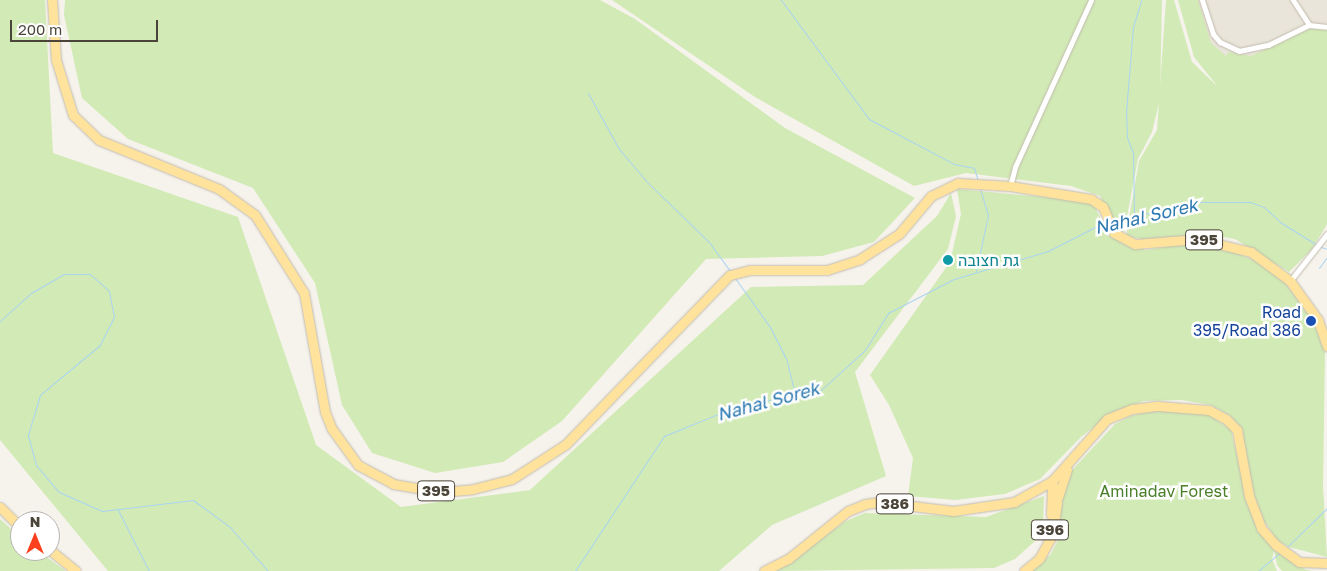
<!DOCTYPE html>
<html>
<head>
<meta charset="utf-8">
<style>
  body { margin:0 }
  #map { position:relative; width:1327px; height:571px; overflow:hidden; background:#f6f3ec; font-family:"Golos Text",Heebo,sans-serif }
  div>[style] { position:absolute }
  .residential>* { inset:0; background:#eae5da }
  .green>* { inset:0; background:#d2eab5 }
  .stream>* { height:1px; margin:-0.5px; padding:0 0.5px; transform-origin:0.5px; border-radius:0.5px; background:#a9d4f2 }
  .roads { filter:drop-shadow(0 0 1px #c2bbae) drop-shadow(0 0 1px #c2bbae) }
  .street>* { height:5px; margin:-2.5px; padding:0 2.5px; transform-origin:2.5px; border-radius:2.5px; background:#fff }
  .primary>* { height:9px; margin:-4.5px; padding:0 4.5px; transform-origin:4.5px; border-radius:4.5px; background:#ffe39c }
  .dots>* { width:14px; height:14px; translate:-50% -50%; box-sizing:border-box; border:2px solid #fff; border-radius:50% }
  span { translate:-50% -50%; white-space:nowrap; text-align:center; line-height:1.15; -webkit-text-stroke:5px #fff; paint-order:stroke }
  .shield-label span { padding:1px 4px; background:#fff; border:1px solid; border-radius:4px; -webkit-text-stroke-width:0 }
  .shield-label { font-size:15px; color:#4b4439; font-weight:700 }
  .culture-label { font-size:16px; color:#0d838f }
  .left { translate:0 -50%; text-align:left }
  .transit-label { font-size:16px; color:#164399 }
  .right { translate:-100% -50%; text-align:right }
  .park-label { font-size:16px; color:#4a7f2a }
  .water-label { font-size:18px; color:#2e7ab2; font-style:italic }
  .north { position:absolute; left:10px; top:511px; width:50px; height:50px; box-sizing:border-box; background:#fff; border:1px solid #b7b4b0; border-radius:50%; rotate:0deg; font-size:14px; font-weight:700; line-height:20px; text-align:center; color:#4b4439 }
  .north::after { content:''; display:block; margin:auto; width:18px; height:22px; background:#fc3f1d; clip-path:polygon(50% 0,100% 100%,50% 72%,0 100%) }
  .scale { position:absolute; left:10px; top:20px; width:148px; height:22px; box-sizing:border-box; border:2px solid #4b4439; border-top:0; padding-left:6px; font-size:15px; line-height:18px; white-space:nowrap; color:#4b4439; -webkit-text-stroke:4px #fff; paint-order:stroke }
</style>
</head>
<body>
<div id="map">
  <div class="residential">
    <i style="clip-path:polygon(1190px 0,1327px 0,1327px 36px,1263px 61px,1219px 55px,1195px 28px)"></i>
  </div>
  <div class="green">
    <i style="clip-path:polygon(0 0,45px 0,53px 153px,238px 217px,316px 445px,401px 507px,530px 490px,751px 287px,863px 285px,937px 216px,951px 193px,956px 216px,948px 249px,855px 372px,886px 476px,772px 525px,719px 571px,108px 571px,0 440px)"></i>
    <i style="clip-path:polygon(65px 0,600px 0,635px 19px,785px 128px,915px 198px,874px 242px,822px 256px,706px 259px,562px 421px,503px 462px,435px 473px,372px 453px,342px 405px,315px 283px,253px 188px,128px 139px,82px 98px,64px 15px)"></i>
    <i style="clip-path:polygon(612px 0,1162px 0,1160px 99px,1152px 132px,1138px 159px,1124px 232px,1114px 227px,1100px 196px,1071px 186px,966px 173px,914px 186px,755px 97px)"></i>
    <i style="clip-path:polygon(1166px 0,1174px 0,1192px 62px,1218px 87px,1194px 57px,1178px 0,1198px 0,1211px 43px,1226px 56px,1228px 52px,1251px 56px,1312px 27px,1327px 29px,1327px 224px,1312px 249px,1289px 272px,1235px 239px,1205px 234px,1146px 240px,1126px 236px,1139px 161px,1157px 130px)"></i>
    <i style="clip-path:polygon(957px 189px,1076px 200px,1094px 205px,1108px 233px,1124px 244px,1146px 250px,1195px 242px,1228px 250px,1259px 262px,1285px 283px,1313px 321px,1325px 352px,1323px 486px,1327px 557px,1289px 547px,1277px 540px,1262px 518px,1254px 495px,1241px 427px,1229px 415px,1211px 405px,1181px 400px,1144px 401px,1112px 413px,1081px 437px,1040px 479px,1005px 494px,955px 500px,908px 496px,913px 458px,889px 405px,870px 375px,950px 262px,961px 214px)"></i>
    <i style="clip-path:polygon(1159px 410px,1208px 414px,1231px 430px,1246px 496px,1275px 547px,1272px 559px,1277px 571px,1032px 571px,1051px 554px,1059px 538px,1062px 481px,1115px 424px,1130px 416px)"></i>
    <i style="clip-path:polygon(1044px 496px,1043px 528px,1034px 542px,1015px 559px,994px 568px,776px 571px,846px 521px,865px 513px,986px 517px)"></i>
    <i style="clip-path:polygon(0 519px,20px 537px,20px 551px,38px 551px,66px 571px,0 571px)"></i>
    <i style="clip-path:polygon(1274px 550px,1306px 570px,1314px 571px,1282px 571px,1277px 565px)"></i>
  </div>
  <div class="stream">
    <i style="left:781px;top:0;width:148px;rotate:53.5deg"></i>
    <i style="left:869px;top:119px;width:96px;rotate:27.9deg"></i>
    <i style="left:954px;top:164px;width:20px;rotate:11deg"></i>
    <i style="left:974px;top:168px;width:14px;rotate:73deg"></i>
    <i style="left:588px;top:93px;width:64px;rotate:61deg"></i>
    <i style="left:619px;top:149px;width:43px;rotate:49.7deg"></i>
    <i style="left:647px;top:182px;width:86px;rotate:44.1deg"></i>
    <i style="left:709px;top:242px;width:36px;rotate:54deg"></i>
    <i style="left:1134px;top:214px;width:61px;rotate:-90.9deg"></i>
    <i style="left:1133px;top:153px;width:17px;rotate:-111deg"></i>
    <i style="left:1127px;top:137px;width:25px;rotate:-92deg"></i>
    <i style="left:1126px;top:112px;width:85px;rotate:-85.3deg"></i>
    <i style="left:1133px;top:27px;width:28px;rotate:-73deg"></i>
    <i style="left:1112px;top:221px;width:89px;rotate:-12.3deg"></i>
    <i style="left:1199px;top:202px;width:51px"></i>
    <i style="left:1250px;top:202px;width:15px;rotate:20deg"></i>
    <i style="left:1264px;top:207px;width:22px;rotate:43deg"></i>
    <i style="left:1280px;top:222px;width:44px;rotate:31.9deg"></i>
    <i style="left:1321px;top:247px;width:6px;rotate:18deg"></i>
    <i style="left:1319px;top:268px;width:14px;rotate:-54deg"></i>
    <i style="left:976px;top:271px;width:57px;rotate:-77.9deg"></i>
    <i style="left:988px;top:215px;width:28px;rotate:-107deg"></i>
    <i style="left:735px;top:278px;width:60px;rotate:54.5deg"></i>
    <i style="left:770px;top:327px;width:35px;rotate:63deg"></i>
    <i style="left:786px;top:358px;width:38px;rotate:76deg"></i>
    <i style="left:0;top:321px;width:42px;rotate:-42.1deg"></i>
    <i style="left:31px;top:293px;width:38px;rotate:-30deg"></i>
    <i style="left:64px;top:274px;width:26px"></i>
    <i style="left:90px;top:274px;width:25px;rotate:42deg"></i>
    <i style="left:109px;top:291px;width:26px;rotate:79deg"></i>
    <i style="left:114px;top:317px;width:31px;rotate:117deg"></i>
    <i style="left:100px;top:345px;width:78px;rotate:140.2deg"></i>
    <i style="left:40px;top:395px;width:42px;rotate:106.7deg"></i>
    <i style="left:28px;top:435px;width:31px;rotate:75deg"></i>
    <i style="left:36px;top:465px;width:35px;rotate:50deg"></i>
    <i style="left:59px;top:492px;width:47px;rotate:23.8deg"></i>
    <i style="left:102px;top:511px;width:92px;rotate:-6.9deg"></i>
    <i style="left:193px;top:500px;width:46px;rotate:36.1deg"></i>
    <i style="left:230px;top:527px;width:58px;rotate:49.2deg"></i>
    <i style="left:118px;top:510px;width:68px;rotate:63.1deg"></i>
    <i style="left:1286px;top:548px;width:57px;rotate:-44.3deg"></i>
    <i style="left:575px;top:571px;width:162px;rotate:-56.6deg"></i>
    <i style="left:664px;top:436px;width:80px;rotate:-22.1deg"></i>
    <i style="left:738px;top:406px;width:85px;rotate:-10.9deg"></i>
    <i style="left:821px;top:390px;width:59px;rotate:-42.3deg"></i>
    <i style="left:865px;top:350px;width:44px;rotate:-58.1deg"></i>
    <i style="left:888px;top:313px;width:74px;rotate:-27.3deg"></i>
    <i style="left:954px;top:279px;width:98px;rotate:-16.6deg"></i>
    <i style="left:1048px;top:251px;width:64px;rotate:-27deg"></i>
    <i style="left:1258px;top:571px;width:30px;rotate:-40deg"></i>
  </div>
  <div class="roads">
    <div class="street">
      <i style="left:1202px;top:0;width:36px;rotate:72deg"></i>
      <i style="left:1213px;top:34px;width:11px;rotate:49deg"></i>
      <i style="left:1220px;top:42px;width:21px;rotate:25deg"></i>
      <i style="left:1239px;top:51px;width:30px;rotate:-12deg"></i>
      <i style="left:1268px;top:45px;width:46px;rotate:-26deg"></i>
      <i style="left:1309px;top:25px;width:18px;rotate:6deg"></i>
      <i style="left:1293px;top:0;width:30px;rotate:57deg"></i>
      <i style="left:1010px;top:186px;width:20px;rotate:-75deg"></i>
      <i style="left:1015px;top:167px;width:183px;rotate:-65.5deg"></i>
      <i style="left:1290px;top:281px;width:60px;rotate:-51.8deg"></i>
    </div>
    <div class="primary">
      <i style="left:52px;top:0;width:60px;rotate:86.2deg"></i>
      <i style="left:56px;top:60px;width:58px;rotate:72.8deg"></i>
      <i style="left:73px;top:115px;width:36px;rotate:44deg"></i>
      <i style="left:99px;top:140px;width:130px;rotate:22.2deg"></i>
      <i style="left:219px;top:189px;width:44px;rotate:35.8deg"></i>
      <i style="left:255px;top:215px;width:92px;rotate:57.9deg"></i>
      <i style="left:304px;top:293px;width:121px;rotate:80deg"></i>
      <i style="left:325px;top:412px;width:18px;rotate:68deg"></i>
      <i style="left:332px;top:429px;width:44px;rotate:54.2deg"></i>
      <i style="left:358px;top:465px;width:40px;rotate:28deg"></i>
      <i style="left:393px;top:484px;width:49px;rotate:9.5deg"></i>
      <i style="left:441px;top:492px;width:32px;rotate:-5deg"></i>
      <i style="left:473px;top:489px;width:40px;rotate:-14.4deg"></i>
      <i style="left:512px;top:479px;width:64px;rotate:-32.9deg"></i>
      <i style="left:566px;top:444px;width:235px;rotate:-45.9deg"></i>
      <i style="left:730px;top:275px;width:21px;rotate:-14deg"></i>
      <i style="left:750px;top:270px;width:77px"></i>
      <i style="left:827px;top:270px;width:35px;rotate:-18deg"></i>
      <i style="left:860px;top:259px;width:46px;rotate:-32.7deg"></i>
      <i style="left:899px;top:234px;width:50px;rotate:-49.9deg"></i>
      <i style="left:931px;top:196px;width:30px;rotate:-26deg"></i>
      <i style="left:958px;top:183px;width:52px;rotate:3.3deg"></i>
      <i style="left:1010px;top:186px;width:82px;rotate:9.1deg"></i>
      <i style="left:1091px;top:199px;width:14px;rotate:34deg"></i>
      <i style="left:1103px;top:207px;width:28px;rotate:67deg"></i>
      <i style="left:1114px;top:233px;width:24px;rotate:28deg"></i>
      <i style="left:1135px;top:244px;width:63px;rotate:-4.5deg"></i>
      <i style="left:1198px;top:239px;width:55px;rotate:13.8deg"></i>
      <i style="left:1251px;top:252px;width:49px;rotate:36.6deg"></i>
      <i style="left:1290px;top:281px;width:48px;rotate:54.3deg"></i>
      <i style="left:1318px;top:320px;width:28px;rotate:71deg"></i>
      <i style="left:1058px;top:497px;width:29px;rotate:-72deg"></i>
      <i style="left:0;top:507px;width:28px;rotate:45deg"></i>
      <i style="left:1051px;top:515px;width:32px;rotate:-88deg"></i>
      <i style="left:50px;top:550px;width:33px;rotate:39deg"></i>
      <i style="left:764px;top:571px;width:27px;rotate:-27deg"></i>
      <i style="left:788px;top:559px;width:77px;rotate:-38.7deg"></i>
      <i style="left:848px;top:511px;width:18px;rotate:-22deg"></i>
      <i style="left:865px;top:504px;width:14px;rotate:-8deg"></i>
      <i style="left:879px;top:502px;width:75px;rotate:6.9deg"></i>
      <i style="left:953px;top:511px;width:62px;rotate:-8.4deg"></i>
      <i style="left:1014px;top:502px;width:43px;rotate:-28.9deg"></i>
      <i style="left:1052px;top:481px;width:83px;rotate:-48.4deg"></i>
      <i style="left:1107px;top:419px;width:27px;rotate:-22deg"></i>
      <i style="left:1132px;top:409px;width:26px;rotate:-7deg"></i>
      <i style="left:1158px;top:406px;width:51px;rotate:4.5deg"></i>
      <i style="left:1209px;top:410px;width:19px;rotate:28deg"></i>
      <i style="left:1226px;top:419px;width:16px;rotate:45deg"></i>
      <i style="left:1237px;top:430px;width:67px;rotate:79.7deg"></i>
      <i style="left:1249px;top:496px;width:34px;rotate:69deg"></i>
      <i style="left:1261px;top:528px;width:23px;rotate:49deg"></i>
      <i style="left:1276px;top:545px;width:29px;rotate:36deg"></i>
      <i style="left:1299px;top:562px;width:28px;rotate:2deg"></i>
      <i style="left:1024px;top:571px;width:19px;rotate:-39deg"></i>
      <i style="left:1039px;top:559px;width:29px;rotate:-61deg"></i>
      <i style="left:1053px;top:534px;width:31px;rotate:-83deg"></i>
      <i style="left:1057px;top:503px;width:23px;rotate:-103deg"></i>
    </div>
  </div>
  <div class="dots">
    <i style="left:948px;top:260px;background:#0f9aa8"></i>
    <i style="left:1311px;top:321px;background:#1a4fb4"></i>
  </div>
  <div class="shield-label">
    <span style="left:1204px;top:240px">395</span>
    <span style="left:436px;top:491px">395</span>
    <span style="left:895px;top:504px">386</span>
    <span style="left:1050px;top:530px">396</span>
  </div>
  <div class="culture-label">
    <span class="left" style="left:958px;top:260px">גת חצובה</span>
  </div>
  <div class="transit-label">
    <span class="right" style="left:1301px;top:321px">Road<br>395/Road 386</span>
  </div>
  <div class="park-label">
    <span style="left:1164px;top:491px">Aminadav Forest</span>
  </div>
  <div class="water-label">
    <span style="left:1146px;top:216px;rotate:-13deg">Nahal Sorek</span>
    <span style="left:768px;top:401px;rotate:-15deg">Nahal Sorek</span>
  </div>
  <div class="north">N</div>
  <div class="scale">200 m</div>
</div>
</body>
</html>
